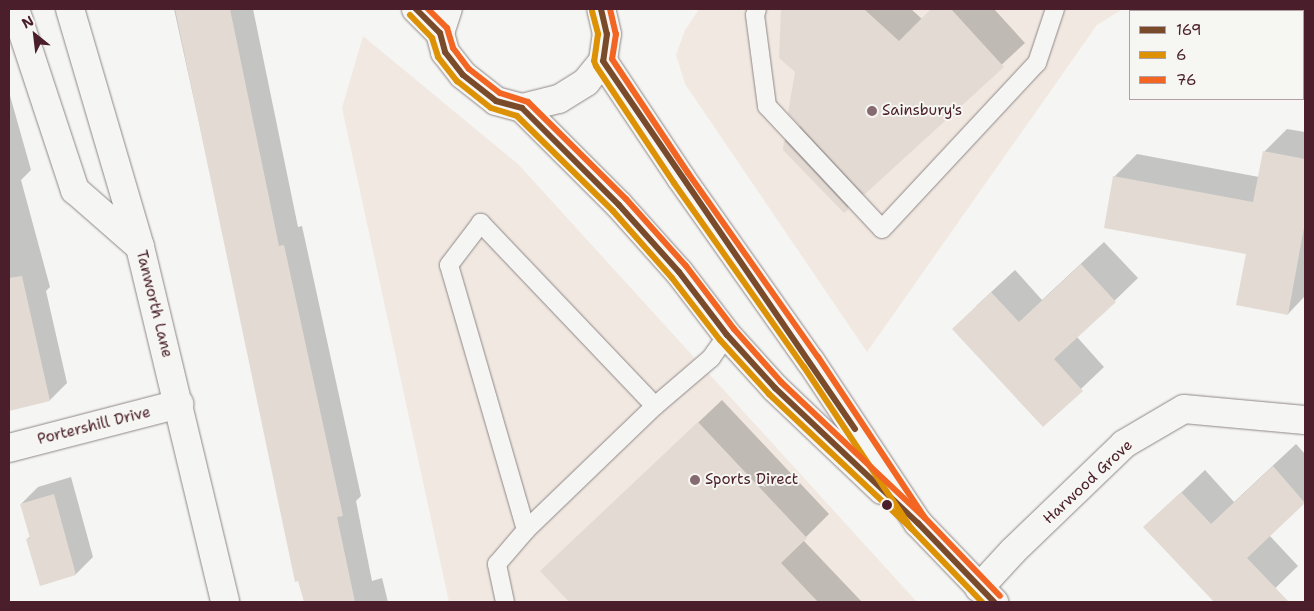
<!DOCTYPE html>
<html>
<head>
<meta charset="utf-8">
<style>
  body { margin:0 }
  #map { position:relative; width:1314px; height:611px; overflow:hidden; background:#f5f5f3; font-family:"Shantell Sans",sans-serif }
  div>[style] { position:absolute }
  .built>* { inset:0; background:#f1e9e1 }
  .shadow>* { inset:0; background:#0003 }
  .building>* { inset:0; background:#e3dbd3 }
  .roads { filter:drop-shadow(0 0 1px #8f8788) drop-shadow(0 0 1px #8f8788) }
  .lane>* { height:18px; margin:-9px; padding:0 9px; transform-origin:9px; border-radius:9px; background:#f5f5f3 }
  .street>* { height:28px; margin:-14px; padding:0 14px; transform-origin:14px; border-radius:14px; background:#f5f5f3 }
  .secondary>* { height:28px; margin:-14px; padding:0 14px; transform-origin:14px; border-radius:14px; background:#f5f5f3 }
  .highway>* { height:28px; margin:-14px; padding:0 14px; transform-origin:14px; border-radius:14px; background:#f5f5f3 }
  .bus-1>* { height:6px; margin:-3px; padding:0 3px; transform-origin:3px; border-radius:3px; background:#7a4b2a }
  .bus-2>* { height:6px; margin:-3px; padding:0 3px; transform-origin:3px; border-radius:3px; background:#dd9206 }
  .bus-3>* { height:6px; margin:-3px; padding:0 3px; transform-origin:3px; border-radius:3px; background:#f26522 }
  .dots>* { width:14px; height:14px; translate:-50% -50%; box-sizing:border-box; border:2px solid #f6f6f2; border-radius:50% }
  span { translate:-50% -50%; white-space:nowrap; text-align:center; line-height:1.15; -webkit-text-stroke:4px #f6f6f2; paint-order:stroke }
  .poi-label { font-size:15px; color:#4a1f2b }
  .left { translate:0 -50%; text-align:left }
  .street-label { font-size:15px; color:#4a1f2b }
  .frame { position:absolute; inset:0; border:10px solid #4a1f2b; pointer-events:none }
  .legend { position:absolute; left:1129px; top:10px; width:175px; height:90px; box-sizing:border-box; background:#f6f6f2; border:1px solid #b1a0a2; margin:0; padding:6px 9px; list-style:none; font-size:15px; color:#4a1f2b }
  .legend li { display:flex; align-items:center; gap:10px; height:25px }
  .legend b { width:25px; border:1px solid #b1a0a2 }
  .north { position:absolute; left:10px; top:10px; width:50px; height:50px; -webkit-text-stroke:4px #f6f6f2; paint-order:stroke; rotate:331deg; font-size:14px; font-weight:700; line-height:20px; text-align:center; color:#4a1f2b }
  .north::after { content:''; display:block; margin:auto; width:18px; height:22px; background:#4a1f2b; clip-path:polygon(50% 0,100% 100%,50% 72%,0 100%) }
</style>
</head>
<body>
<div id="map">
  <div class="built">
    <i style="clip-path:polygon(699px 9px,1123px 9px,1097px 25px,867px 352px,685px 84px,676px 55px,685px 30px)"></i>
    <i style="clip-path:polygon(363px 36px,518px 164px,917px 602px,449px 602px,342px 108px)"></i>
  </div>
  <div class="shadow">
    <i style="clip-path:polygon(174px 9px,253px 9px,298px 227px,302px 226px,361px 496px,356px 501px,372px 581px,382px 578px,388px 602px,305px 602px)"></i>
    <i style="clip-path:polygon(785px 9px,911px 9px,922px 19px,933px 9px,994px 9px,1025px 43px,844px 211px,784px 149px,785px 140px,801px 125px,796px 71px,782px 12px)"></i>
    <i style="clip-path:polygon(9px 92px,31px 170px,21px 180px,50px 287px,46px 291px,67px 383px,50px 400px,9px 410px)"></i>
    <i style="clip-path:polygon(1287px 129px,1305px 132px,1305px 296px,1288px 314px,1247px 253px,1114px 177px,1137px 154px,1259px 177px,1264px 152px)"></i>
    <i style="clip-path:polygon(1104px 242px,1138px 278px,1077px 337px,1104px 367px,1043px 425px,976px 306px,1015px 270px,1042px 300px)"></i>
    <i style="clip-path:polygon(722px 400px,829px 514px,803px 540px,862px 602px,571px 602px,541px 571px)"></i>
    <i style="clip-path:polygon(1296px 444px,1305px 454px,1305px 501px,1269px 535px,1298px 566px,1261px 602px,1216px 602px,1145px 527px,1205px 470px,1234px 502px)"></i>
    <i style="clip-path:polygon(71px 477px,93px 557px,76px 574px,41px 584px,27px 539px,31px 536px,21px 504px,38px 487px)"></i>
  </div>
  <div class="building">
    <i style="clip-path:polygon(175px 9px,230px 9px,279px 246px,284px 245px,343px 516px,337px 517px,355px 602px,304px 602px,298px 581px,295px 582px)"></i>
    <i style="clip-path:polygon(781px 9px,864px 9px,899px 41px,931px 9px,951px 9px,1004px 67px,864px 195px,788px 113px,795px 72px,779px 58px)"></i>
    <i style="clip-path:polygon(784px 140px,849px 209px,844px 213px,783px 150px)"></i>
    <i style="clip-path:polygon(1263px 151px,1305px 159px,1305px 222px,1288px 315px,1236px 305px,1246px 254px,1104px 228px,1113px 176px,1253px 202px)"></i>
    <i style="clip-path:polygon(1081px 264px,1116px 302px,1054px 359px,1083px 391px,1043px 427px,952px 329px,991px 292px,1019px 322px)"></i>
    <i style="clip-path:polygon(22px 276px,50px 401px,9px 411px,9px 278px)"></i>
    <i style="clip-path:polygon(698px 422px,807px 538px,781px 563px,818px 602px,569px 602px,540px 571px)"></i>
    <i style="clip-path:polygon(1273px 466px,1305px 503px,1247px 558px,1289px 602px,1214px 602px,1143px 527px,1181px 492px,1211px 524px)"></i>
    <i style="clip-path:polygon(54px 494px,76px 575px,40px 586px,26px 539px,30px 538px,20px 504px)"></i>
  </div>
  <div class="roads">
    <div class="lane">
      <i style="left:757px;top:9px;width:6px;rotate:108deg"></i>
      <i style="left:755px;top:15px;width:92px;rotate:82.5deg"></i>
      <i style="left:767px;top:106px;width:168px;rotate:46.9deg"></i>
      <i style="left:882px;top:229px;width:227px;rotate:-47deg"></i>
      <i style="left:1037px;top:63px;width:57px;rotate:-71.6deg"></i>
      <i style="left:1303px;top:76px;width:2px"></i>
      <i style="left:655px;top:406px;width:253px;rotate:-133.6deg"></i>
      <i style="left:481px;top:223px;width:53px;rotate:127.3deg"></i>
      <i style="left:449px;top:265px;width:276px;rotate:73.8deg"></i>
      <i style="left:526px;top:530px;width:179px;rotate:-43.9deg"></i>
      <i style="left:655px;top:406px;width:74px;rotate:-40.6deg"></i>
      <i style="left:711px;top:358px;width:28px;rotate:-55deg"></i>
      <i style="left:505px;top:602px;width:39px;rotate:-102deg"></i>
      <i style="left:497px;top:564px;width:45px;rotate:-49.5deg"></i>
    </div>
    <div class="street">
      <i style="left:15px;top:9px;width:191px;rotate:71.7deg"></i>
      <i style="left:75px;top:190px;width:86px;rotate:41.2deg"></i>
      <i style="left:9px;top:448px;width:176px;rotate:-14.5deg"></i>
      <i style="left:979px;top:588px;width:50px;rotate:-47.4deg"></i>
      <i style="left:1013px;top:551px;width:154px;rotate:-43.9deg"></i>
      <i style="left:1124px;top:444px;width:69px;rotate:-30.3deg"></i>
      <i style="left:1184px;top:409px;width:121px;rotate:5.2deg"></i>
    </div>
    <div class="secondary">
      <i style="left:70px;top:9px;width:248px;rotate:73.6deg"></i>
      <i style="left:140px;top:247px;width:365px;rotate:76.5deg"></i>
    </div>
    <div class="highway">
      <i style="left:416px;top:9px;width:34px;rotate:45deg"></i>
      <i style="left:440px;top:33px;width:20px;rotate:75deg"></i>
      <i style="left:445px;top:52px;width:29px;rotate:52deg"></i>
      <i style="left:463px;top:75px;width:42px;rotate:38.2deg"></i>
      <i style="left:496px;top:101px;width:27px;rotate:15deg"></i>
      <i style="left:522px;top:108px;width:38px;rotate:-14deg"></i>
      <i style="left:559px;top:99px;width:32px;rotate:-32deg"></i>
      <i style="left:586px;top:82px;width:27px;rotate:-51deg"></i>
      <i style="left:603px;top:61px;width:27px;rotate:-82deg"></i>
      <i style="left:607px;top:34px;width:26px;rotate:-103deg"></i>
      <i style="left:440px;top:33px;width:25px;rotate:-72deg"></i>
      <i style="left:603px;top:61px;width:141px;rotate:56.3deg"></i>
      <i style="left:681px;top:178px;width:225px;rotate:54.8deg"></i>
      <i style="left:811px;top:362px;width:193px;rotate:56.4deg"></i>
      <i style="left:918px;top:523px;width:110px;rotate:46.1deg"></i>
      <i style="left:522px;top:108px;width:137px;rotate:45deg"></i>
      <i style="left:619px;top:205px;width:90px;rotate:48.2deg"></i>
      <i style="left:679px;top:272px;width:79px;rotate:52.7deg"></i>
      <i style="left:727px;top:335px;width:72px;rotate:47.8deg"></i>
      <i style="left:775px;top:388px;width:148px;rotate:43.6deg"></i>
    </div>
  </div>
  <div class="bus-1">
    <i style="left:416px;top:9px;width:34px;rotate:45deg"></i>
    <i style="left:440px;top:33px;width:20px;rotate:75deg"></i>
    <i style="left:445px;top:52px;width:29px;rotate:52deg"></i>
    <i style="left:463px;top:75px;width:42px;rotate:38.2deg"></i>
    <i style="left:496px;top:101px;width:27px;rotate:15deg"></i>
    <i style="left:522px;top:108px;width:137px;rotate:45deg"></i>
    <i style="left:619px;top:205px;width:90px;rotate:48.2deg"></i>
    <i style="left:679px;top:272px;width:79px;rotate:52.7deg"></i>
    <i style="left:727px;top:335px;width:72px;rotate:47.8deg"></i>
    <i style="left:775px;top:388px;width:197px;rotate:43.4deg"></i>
    <i style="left:918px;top:523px;width:110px;rotate:46.1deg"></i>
    <i style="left:601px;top:9px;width:26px;rotate:77deg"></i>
    <i style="left:607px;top:34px;width:27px;rotate:98deg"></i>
    <i style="left:603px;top:61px;width:446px;rotate:55.6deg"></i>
  </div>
  <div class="bus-2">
    <i style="left:592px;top:11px;width:24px;rotate:75deg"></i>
    <i style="left:598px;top:34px;width:27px;rotate:98deg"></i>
    <i style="left:594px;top:61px;width:5px;rotate:68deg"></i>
    <i style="left:596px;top:66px;width:141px;rotate:56.3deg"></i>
    <i style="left:674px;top:183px;width:225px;rotate:54.8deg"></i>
    <i style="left:804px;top:367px;width:193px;rotate:56.4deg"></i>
    <i style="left:911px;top:528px;width:103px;rotate:46.2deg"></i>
    <i style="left:410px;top:15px;width:32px;rotate:46deg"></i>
    <i style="left:432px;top:38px;width:20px;rotate:72deg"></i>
    <i style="left:438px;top:57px;width:31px;rotate:52deg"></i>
    <i style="left:457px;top:81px;width:43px;rotate:38.5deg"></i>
    <i style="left:491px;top:108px;width:27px;rotate:17deg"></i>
    <i style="left:517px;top:116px;width:135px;rotate:44.7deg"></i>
    <i style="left:613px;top:211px;width:89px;rotate:48.6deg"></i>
    <i style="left:672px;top:278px;width:78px;rotate:52.3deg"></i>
    <i style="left:720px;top:340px;width:73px;rotate:47.8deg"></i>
    <i style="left:769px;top:394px;width:197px;rotate:43.4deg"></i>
  </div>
  <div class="bus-3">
    <i style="left:428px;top:9px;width:27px;rotate:45deg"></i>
    <i style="left:447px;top:28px;width:21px;rotate:73deg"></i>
    <i style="left:453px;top:48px;width:26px;rotate:53deg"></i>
    <i style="left:469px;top:69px;width:39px;rotate:38deg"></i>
    <i style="left:500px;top:93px;width:29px;rotate:18deg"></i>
    <i style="left:528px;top:102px;width:138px;rotate:44.7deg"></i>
    <i style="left:626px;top:199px;width:90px;rotate:48.2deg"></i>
    <i style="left:686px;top:266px;width:79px;rotate:52.7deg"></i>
    <i style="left:734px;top:329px;width:71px;rotate:48.4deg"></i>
    <i style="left:781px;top:382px;width:197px;rotate:43.4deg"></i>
    <i style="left:610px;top:9px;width:26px;rotate:77deg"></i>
    <i style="left:616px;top:34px;width:25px;rotate:99deg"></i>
    <i style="left:612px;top:59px;width:137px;rotate:56.3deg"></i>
    <i style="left:688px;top:173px;width:225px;rotate:54.8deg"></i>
    <i style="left:818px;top:357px;width:193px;rotate:56.4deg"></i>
    <i style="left:925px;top:518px;width:108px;rotate:46.1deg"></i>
  </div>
  <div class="dots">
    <i style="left:872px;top:111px;background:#866a71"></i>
    <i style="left:695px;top:480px;background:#866a71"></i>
    <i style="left:887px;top:505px;background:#4a1f2b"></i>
  </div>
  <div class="poi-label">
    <span class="left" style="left:882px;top:111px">Sainsbury's</span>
    <span class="left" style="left:705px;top:480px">Sports Direct</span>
  </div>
  <div class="street-label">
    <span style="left:154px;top:304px;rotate:76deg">Tanworth Lane</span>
    <span style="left:94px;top:426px;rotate:-14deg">Portershill Drive</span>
    <span style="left:1088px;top:482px;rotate:-43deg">Harwood Grove</span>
  </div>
  <div class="frame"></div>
  <ul class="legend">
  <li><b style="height:6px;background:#7a4b2a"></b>169</li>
  <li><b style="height:6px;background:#dd9206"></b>6</li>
  <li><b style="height:6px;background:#f26522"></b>76</li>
  </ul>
  <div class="north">N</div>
</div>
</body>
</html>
